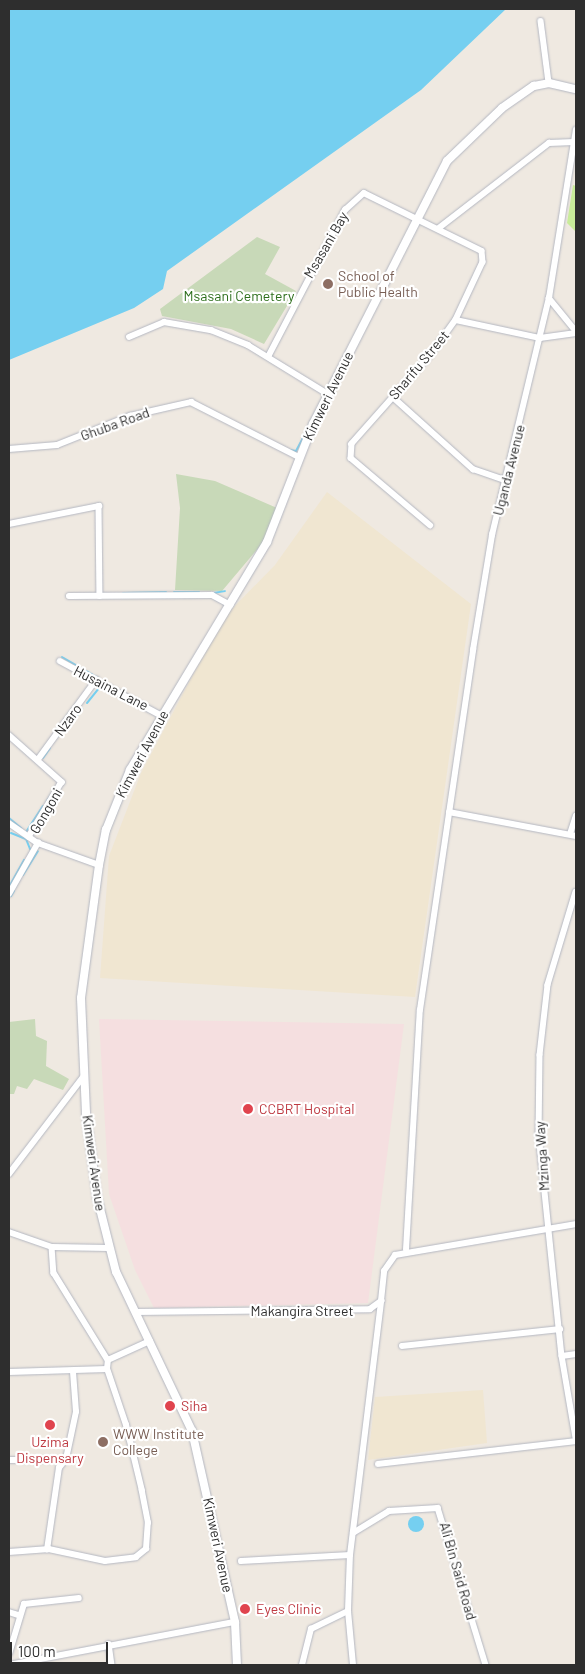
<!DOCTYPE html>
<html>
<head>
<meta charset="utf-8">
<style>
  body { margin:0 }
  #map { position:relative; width:585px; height:1674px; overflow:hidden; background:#efe9e1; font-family:Barlow,sans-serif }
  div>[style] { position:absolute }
  .education>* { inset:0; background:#f0e6d1 }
  .medical>* { inset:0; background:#f5dfe0 }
  .cemetery>* { inset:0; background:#c8d9b8 }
  .pitch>* { inset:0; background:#c9ec9a }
  .water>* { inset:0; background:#75cff0 }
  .round { border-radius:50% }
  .stream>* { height:2px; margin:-1px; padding:0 1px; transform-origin:1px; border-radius:1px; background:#75cff0 }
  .roads { filter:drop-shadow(0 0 1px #b4b7c1) drop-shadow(0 0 1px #b4b7c1) }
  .street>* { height:5.5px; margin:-2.75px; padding:0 2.75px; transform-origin:2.75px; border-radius:2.75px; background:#fff }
  .secondary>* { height:8px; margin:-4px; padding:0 4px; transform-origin:4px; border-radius:4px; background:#fff }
  .dots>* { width:14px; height:14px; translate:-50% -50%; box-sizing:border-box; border:2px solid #fff; border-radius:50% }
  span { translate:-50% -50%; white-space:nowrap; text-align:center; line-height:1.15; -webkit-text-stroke:4.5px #fff; paint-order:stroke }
  .street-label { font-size:14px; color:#2e2e2e }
  .education-label { font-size:14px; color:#785e54 }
  .left { translate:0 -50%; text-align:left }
  .park-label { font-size:14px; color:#2c6e1b }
  .health-label { font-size:14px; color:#be3a42 }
  .frame { position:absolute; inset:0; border:10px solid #2e2e2e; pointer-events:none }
  .scale { position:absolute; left:10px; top:1642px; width:98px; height:22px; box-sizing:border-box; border:2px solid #2e2e2e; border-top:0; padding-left:6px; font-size:15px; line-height:18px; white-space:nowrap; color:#2e2e2e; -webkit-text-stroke:4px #fff; paint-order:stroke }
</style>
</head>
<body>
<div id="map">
  <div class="education">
    <i style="clip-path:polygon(327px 492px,471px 604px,415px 997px,100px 978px,109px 856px,141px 773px,223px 618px,275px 565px)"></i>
    <i style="clip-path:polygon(483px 1390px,487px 1443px,368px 1460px,375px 1397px)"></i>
  </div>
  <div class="medical">
    <i style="clip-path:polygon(99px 1019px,404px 1024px,368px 1303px,154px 1308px,135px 1270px,109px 1194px)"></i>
  </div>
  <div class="cemetery">
    <i style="clip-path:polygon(257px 237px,280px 247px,265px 274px,296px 291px,264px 344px,231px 329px,162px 316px,160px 309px)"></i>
    <i style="clip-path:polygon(176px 474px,215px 481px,277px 508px,266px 539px,222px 591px,175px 590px,180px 508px)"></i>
    <i style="clip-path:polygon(35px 1019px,36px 1036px,47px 1041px,46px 1066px,69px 1079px,63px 1090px,34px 1079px,27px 1089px,17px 1086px,14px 1094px,9px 1094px,9px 1022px)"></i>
  </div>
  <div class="pitch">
    <i style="clip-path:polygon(573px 185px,576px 186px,576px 232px,567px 223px)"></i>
  </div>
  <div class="water">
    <i style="clip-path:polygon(9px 9px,506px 9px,421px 90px,167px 271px,163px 289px,134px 308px,9px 360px)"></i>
    <i class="round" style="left:408px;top:1516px;width:16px;height:16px"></i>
  </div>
  <div class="stream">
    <i style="left:290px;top:450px;width:6px;rotate:9deg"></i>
    <i style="left:296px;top:451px;width:17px;rotate:-62deg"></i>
    <i style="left:174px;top:592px;width:25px"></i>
    <i style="left:123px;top:593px;width:43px;rotate:-1.3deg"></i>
    <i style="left:213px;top:593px;width:12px;rotate:-9deg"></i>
    <i style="left:62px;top:657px;width:42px;rotate:30.3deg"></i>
    <i style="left:87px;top:703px;width:21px;rotate:-51deg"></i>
    <i style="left:74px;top:719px;width:13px;rotate:-51deg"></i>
    <i style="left:59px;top:736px;width:16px;rotate:-47deg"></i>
    <i style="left:43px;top:758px;width:12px;rotate:-55deg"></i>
    <i style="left:47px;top:801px;width:7px;rotate:-56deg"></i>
    <i style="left:9px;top:818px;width:16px;rotate:40deg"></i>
    <i style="left:26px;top:832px;width:31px;rotate:-57deg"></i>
    <i style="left:11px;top:833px;width:16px;rotate:22deg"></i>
    <i style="left:26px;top:839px;width:11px;rotate:68deg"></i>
    <i style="left:23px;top:875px;width:28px;rotate:-58deg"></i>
    <i style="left:9px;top:887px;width:31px;rotate:-61deg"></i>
    <i style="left:11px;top:896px;width:6px;rotate:-59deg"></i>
    <i style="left:9px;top:901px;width:1px;rotate:-90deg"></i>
  </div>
  <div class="roads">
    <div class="street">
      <i style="left:541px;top:21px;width:63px;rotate:82.6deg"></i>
      <i style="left:439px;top:228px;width:139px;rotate:-37.7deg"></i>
      <i style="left:549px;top:143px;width:25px;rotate:-2deg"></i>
      <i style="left:549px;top:298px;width:43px;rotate:50.7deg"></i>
      <i style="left:456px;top:320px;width:86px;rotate:12.1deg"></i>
      <i style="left:540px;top:338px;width:36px;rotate:-8deg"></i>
      <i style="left:129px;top:337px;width:38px;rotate:-23deg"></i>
      <i style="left:164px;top:322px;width:48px;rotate:9.7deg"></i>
      <i style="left:211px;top:330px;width:40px;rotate:22deg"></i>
      <i style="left:248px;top:345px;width:94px;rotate:31.5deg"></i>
      <i style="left:268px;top:357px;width:166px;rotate:-62.4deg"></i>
      <i style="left:345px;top:210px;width:25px;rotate:-42deg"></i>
      <i style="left:364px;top:193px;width:131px;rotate:26.2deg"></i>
      <i style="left:482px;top:251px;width:11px;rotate:85deg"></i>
      <i style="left:483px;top:262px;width:64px;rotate:115deg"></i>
      <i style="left:456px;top:320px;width:44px;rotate:125.8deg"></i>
      <i style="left:430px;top:356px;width:118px;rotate:131.6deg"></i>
      <i style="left:352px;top:444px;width:14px;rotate:94deg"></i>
      <i style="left:351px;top:458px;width:104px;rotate:40.3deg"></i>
      <i style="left:393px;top:397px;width:108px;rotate:42deg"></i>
      <i style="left:473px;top:469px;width:36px;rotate:19deg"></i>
      <i style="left:9px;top:449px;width:48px;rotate:-4.8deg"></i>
      <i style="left:57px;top:445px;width:79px;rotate:-21.7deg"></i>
      <i style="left:130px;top:416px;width:63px;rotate:-12.9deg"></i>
      <i style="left:191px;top:402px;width:121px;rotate:27deg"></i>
      <i style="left:9px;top:524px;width:92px;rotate:-11.3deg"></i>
      <i style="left:99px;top:506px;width:90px;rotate:89.4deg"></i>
      <i style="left:69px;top:596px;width:143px;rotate:-0.4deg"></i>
      <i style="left:212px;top:595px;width:21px;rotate:28deg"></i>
      <i style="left:60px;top:661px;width:116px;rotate:28.3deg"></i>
      <i style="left:9px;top:735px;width:71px;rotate:41.6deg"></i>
      <i style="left:62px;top:782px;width:64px;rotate:121deg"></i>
      <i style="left:39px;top:758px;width:97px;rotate:-53.8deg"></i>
      <i style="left:449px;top:812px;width:129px;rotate:10.7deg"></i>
      <i style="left:9px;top:823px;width:35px;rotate:35deg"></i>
      <i style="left:38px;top:843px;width:65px;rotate:19.8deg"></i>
      <i style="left:570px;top:834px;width:19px;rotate:-72deg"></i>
      <i style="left:576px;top:892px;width:97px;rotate:106.8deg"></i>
      <i style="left:548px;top:985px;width:70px;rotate:96.5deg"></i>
      <i style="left:540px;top:1055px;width:79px;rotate:90.7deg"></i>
      <i style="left:539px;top:1134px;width:223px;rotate:84.1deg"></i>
      <i style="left:562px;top:1356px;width:83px;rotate:80.3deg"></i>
      <i style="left:9px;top:894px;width:59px;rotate:-60.4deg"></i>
      <i style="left:9px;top:1174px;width:123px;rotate:-52.6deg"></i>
      <i style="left:9px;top:1232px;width:46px;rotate:19.2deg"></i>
      <i style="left:52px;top:1247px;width:56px;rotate:1deg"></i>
      <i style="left:52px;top:1247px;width:26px;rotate:86deg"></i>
      <i style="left:54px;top:1273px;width:102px;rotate:58.2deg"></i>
      <i style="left:406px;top:1250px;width:240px;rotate:-86.7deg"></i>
      <i style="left:420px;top:1010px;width:364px;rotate:-81.6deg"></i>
      <i style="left:473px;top:650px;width:117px;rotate:-80.6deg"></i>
      <i style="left:492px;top:535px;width:244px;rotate:-76.5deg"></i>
      <i style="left:549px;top:298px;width:170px;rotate:-80.9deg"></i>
      <i style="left:136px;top:1312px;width:234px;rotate:-0.7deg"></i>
      <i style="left:370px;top:1309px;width:14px;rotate:-36deg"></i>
      <i style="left:381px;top:1301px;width:30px;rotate:-84deg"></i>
      <i style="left:384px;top:1271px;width:19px;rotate:-55deg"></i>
      <i style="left:395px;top:1255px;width:184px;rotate:-9.7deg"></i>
      <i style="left:402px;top:1346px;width:159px;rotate:-6.1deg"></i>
      <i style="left:562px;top:1356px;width:14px;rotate:-8deg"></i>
      <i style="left:9px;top:1372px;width:98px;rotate:-1.8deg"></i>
      <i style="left:9px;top:1460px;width:52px"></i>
      <i style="left:378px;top:1464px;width:199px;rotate:-6.6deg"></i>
      <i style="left:353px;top:1533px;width:42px;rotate:-31.4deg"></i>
      <i style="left:389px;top:1511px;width:49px;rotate:-3.5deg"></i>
      <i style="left:438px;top:1508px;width:164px;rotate:73deg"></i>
      <i style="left:47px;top:1550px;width:83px;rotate:-81.7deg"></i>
      <i style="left:59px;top:1468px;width:11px;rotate:-52deg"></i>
      <i style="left:66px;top:1459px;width:48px;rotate:-78deg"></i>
      <i style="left:76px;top:1412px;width:40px;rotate:-94.3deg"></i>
      <i style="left:9px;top:1552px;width:40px;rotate:-4.3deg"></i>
      <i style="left:49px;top:1549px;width:57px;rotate:12.1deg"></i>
      <i style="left:105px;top:1561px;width:31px;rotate:-7deg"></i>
      <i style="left:136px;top:1557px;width:13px;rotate:-39deg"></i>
      <i style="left:146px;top:1549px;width:26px;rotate:-86deg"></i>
      <i style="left:148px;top:1523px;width:33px;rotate:-101deg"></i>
      <i style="left:142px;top:1491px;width:68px;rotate:-103.6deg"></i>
      <i style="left:126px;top:1425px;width:59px;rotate:-108.7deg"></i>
      <i style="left:107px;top:1369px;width:9px;rotate:-84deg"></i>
      <i style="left:108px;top:1360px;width:46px;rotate:-24.3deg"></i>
      <i style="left:241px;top:1561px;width:109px;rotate:-3.2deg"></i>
      <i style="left:9px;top:1612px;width:9px;rotate:18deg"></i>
      <i style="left:109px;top:1644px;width:21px;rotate:82deg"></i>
      <i style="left:9px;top:1654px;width:52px;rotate:-73.3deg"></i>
      <i style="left:24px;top:1604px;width:55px;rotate:-6.2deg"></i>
      <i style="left:9px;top:1665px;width:230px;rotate:-10.8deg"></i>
      <i style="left:302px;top:1665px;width:37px;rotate:-76deg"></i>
      <i style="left:311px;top:1629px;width:41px;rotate:-25.9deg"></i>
      <i style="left:353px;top:1665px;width:54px;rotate:-95.3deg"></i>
      <i style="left:348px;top:1611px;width:56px;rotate:-88deg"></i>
      <i style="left:350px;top:1555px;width:256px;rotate:-83deg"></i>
    </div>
    <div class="secondary">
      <i style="left:237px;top:1665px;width:43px;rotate:-92.7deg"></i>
      <i style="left:235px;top:1622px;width:196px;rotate:-102.7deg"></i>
      <i style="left:192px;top:1431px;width:176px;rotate:-115.5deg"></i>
      <i style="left:116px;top:1272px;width:77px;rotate:-104.2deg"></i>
      <i style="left:97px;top:1197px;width:85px;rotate:-97.5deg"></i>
      <i style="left:86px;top:1113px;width:115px;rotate:-92.5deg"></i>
      <i style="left:81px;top:998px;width:134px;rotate:-82.3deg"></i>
      <i style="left:99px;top:865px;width:36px;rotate:-79deg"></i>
      <i style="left:106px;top:830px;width:65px;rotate:-68.2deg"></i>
      <i style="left:130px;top:770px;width:266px;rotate:-59deg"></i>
      <i style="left:267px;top:542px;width:127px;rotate:-68.7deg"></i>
      <i style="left:313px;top:424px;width:295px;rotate:-63deg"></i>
      <i style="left:447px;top:161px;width:76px;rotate:-43.9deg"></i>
      <i style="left:502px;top:108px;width:39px;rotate:-35deg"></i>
      <i style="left:534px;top:86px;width:15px;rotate:-11deg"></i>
      <i style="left:549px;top:83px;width:28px;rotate:13deg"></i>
    </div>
  </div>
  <div class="dots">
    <i style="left:328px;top:284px;background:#8d6e63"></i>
    <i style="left:248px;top:1109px;background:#e0444e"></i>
    <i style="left:170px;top:1406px;background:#e0444e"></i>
    <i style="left:50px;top:1425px;background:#e0444e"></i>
    <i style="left:103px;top:1442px;background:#8d6e63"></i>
    <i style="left:245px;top:1609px;background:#e0444e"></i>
  </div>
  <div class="street-label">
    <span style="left:326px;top:245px;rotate:-60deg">Msasani Bay</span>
    <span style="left:419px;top:365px;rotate:-50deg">Sharifu Street</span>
    <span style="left:328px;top:396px;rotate:-64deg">Kimweri Avenue</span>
    <span style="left:115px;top:424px;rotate:-20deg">Ghuba Road</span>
    <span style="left:509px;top:470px;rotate:-76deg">Uganda Avenue</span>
    <span style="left:111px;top:688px;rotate:27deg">Husaina Lane</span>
    <span style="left:68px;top:720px;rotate:-54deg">Nzaro</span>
    <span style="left:142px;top:754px;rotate:-62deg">Kimweri Avenue</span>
    <span style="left:46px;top:811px;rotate:-60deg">Gongoni</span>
    <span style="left:542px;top:1156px;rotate:-94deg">Mzinga Way</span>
    <span style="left:94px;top:1163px;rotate:82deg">Kimweri Avenue</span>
    <span style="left:302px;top:1311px">Makangira Street</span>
    <span style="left:218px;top:1545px;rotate:78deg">Kimweri Avenue</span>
    <span style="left:458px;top:1571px;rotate:74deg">Ali Bin Said Road</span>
  </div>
  <div class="education-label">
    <span class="left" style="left:338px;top:284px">School of<br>Public Health</span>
    <span class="left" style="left:113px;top:1442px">WWW Institute<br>College</span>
  </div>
  <div class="park-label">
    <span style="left:239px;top:296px">Msasani Cemetery</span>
  </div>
  <div class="health-label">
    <span class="left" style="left:259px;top:1109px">CCBRT Hospital</span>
    <span class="left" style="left:181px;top:1406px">Siha</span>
    <span style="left:50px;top:1450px">Uzima<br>Dispensary</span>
    <span class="left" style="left:256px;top:1609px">Eyes Clinic</span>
  </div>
  <div class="frame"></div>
  <div class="scale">100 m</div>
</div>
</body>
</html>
